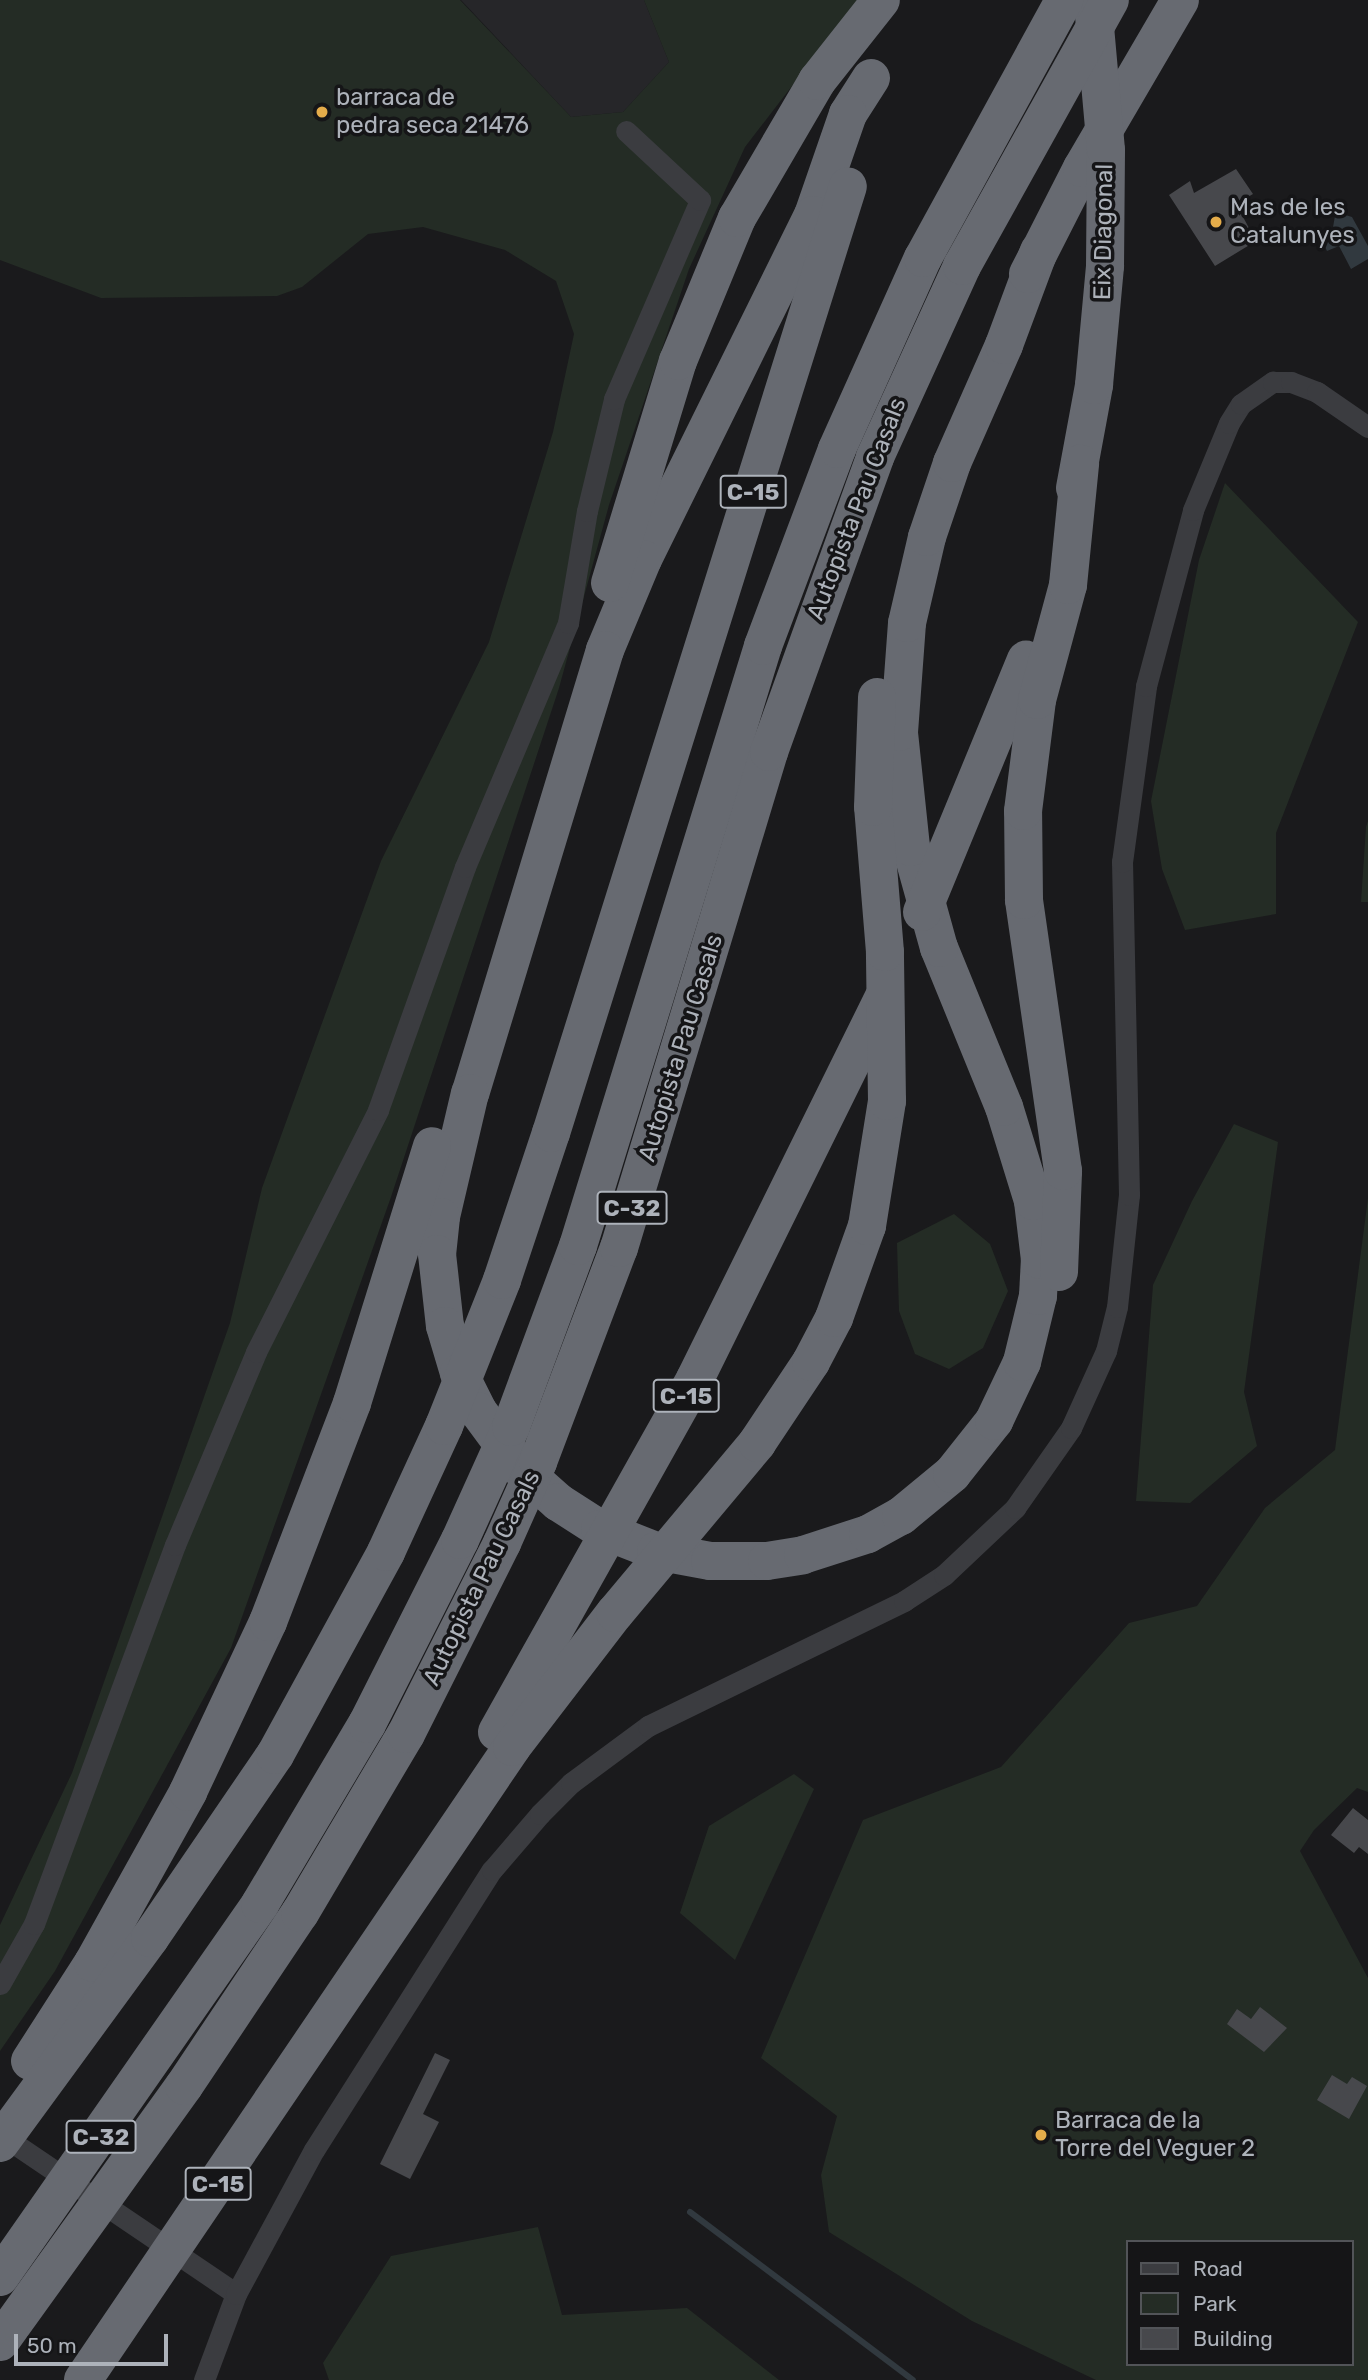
<!DOCTYPE html>
<html>
<head>
<meta charset="utf-8">
<style>
  body { margin:0 }
  #map { position:relative; width:1368px; height:2380px; overflow:hidden; background:#1a1a1c; font-family:Rubik,sans-serif }
  div>[style] { position:absolute }
  .built>* { inset:0; background:#262629 }
  .green>* { inset:0; background:#242c25 }
  .water>* { inset:0; background:#31393f }
  .stream>* { height:6px; margin:-3px; padding:0 3px; transform-origin:3px; border-radius:3px; background:#31393f }
  .building>* { inset:0; background:#47484c }
  .street>* { height:21px; margin:-10.5px; padding:0 10.5px; transform-origin:10.5px; border-radius:10.5px; background:#3b3c40 }
  .highway>* { height:38px; margin:-19px; padding:0 19px; transform-origin:19px; border-radius:19px; background:#676a71 }
  .dots>* { width:19px; height:19px; translate:-50% -50%; box-sizing:border-box; border:4px solid #151517; border-radius:50% }
  span { translate:-50% -50%; white-space:nowrap; text-align:center; line-height:1.15; -webkit-text-stroke:7px #151517; paint-order:stroke }
  .shield-label span { padding:2px 5px; background:#151517; border:2px solid; border-radius:5px; -webkit-text-stroke-width:0 }
  .shield-label { font-size:23px; color:#adb2ba; font-weight:700 }
  .poi-label { font-size:24px; color:#adb2ba }
  .left { translate:0 -50%; text-align:left }
  .street-label { font-size:24px; color:#adb2ba }
  .legend { position:absolute; left:1126px; top:2240px; width:228px; height:126px; box-sizing:border-box; background:#151517; border:2px solid #525458; margin:0; padding:9px 12px; list-style:none; font-size:21px; color:#adb2ba }
  .legend li { display:flex; align-items:center; gap:14px; height:35px }
  .legend b { width:35px; border:2px solid #525458 }
  .scale { position:absolute; left:14px; top:2334px; width:154px; height:32px; box-sizing:border-box; border:4px solid #adb2ba; border-top:0; padding-left:9px; font-size:21px; line-height:24px; white-space:nowrap; color:#adb2ba; -webkit-text-stroke:5px #151517; paint-order:stroke }
</style>
</head>
<body>
<div id="map">
  <div class="built">
    <i style="clip-path:polygon(461px 0,644px 0,669px 62px,623px 112px,571px 117px)"></i>
  </div>
  <div class="green">
    <i style="clip-path:polygon(0 0,460px 0,571px 117px,623px 112px,669px 62px,644px 0,858px 0,745px 147px,689px 269px,609px 505px,559px 688px,391px 1197px,231px 1648px,55px 1971px,0 2051px,0 1925px,72px 1773px,230px 1323px,262px 1188px,381px 861px,489px 642px,553px 432px,574px 334px,556px 281px,505px 250px,423px 227px,368px 234px,302px 287px,277px 296px,101px 298px,0 260px)"></i>
    <i style="clip-path:polygon(1225px 483px,1358px 622px,1276px 833px,1276px 914px,1185px 930px,1162px 869px,1151px 801px,1199px 560px)"></i>
    <i style="clip-path:polygon(1368px 821px,1368px 902px,1361px 902px,1366px 827px)"></i>
    <i style="clip-path:polygon(1234px 1124px,1278px 1142px,1244px 1392px,1257px 1446px,1190px 1503px,1136px 1501px,1153px 1285px,1192px 1201px)"></i>
    <i style="clip-path:polygon(evenodd,1368px 1198px,1368px 1792px,1357px 1788px,1314px 1830px,1300px 1851px,1368px 1978px,1368px 2380px,1096px 2380px,972px 2321px,829px 2232px,821px 2175px,837px 2116px,761px 2058px,863px 1820px,1001px 1767px,1129px 1623px,1197px 1606px,1265px 1508px,1335px 1450px,1368px 1198px,1128px 2242px,1352px 2242px,1352px 2364px,1128px 2364px,1128px 2242px)"></i>
    <i style="clip-path:polygon(954px 1214px,990px 1244px,1008px 1291px,983px 1348px,949px 1369px,915px 1354px,899px 1311px,897px 1243px)"></i>
    <i style="clip-path:polygon(794px 1774px,814px 1789px,735px 1960px,680px 1913px,709px 1826px)"></i>
    <i style="clip-path:polygon(538px 2227px,562px 2315px,687px 2308px,779px 2380px,329px 2380px,323px 2363px,391px 2256px)"></i>
  </div>
  <div class="water">
    <i style="clip-path:polygon(1342px 214px,1352px 217px,1368px 246px,1368px 259px,1351px 269px,1339px 246px,1327px 251px,1319px 235px,1333px 227px,1335px 216px)"></i>
  </div>
  <div class="stream">
    <i style="left:690px;top:2212px;width:279px;rotate:37deg"></i>
  </div>
  <div class="building">
    <i style="clip-path:polygon(1236px 169px,1253px 194px,1236px 204px,1256px 241px,1215px 266px,1169px 195px,1190px 181px,1194px 193px)"></i>
    <i style="clip-path:polygon(1353px 1808px,1368px 1820px,1368px 1854px,1359px 1847px,1354px 1853px,1331px 1835px)"></i>
    <i style="clip-path:polygon(1260px 2007px,1287px 2028px,1264px 2052px,1227px 2024px,1237px 2009px,1251px 2019px)"></i>
    <i style="clip-path:polygon(435px 2053px,450px 2060px,423px 2114px,439px 2122px,410px 2179px,380px 2164px)"></i>
    <i style="clip-path:polygon(1332px 2075px,1347px 2084px,1352px 2077px,1367px 2086px,1349px 2119px,1317px 2100px)"></i>
  </div>
  <div class="street">
    <i style="left:0;top:1984px;width:69px;rotate:-60.5deg"></i>
    <i style="left:34px;top:1924px;width:404px;rotate:-69.6deg"></i>
    <i style="left:175px;top:1545px;width:209px;rotate:-67.2deg"></i>
    <i style="left:256px;top:1352px;width:271px;rotate:-63.2deg"></i>
    <i style="left:378px;top:1110px;width:258px;rotate:-70.3deg"></i>
    <i style="left:465px;top:867px;width:265px;rotate:-67.1deg"></i>
    <i style="left:568px;top:623px;width:114px;rotate:-80.4deg"></i>
    <i style="left:587px;top:511px;width:115px;rotate:-76.4deg"></i>
    <i style="left:614px;top:399px;width:217px;rotate:-66.6deg"></i>
    <i style="left:700px;top:200px;width:101px;rotate:-137deg"></i>
    <i style="left:0;top:2134px;width:285px;rotate:34.1deg"></i>
    <i style="left:204px;top:2380px;width:92px;rotate:-69.6deg"></i>
    <i style="left:236px;top:2294px;width:164px;rotate:-61.6deg"></i>
    <i style="left:314px;top:2150px;width:332px;rotate:-57.6deg"></i>
    <i style="left:492px;top:1870px;width:74px;rotate:-49.4deg"></i>
    <i style="left:540px;top:1814px;width:44px;rotate:-45deg"></i>
    <i style="left:571px;top:1783px;width:96px;rotate:-36.5deg"></i>
    <i style="left:648px;top:1726px;width:285px;rotate:-26deg"></i>
    <i style="left:904px;top:1601px;width:48px;rotate:-33deg"></i>
    <i style="left:944px;top:1575px;width:98px;rotate:-43.3deg"></i>
    <i style="left:1015px;top:1508px;width:98px;rotate:-55deg"></i>
    <i style="left:1071px;top:1428px;width:85px;rotate:-65.6deg"></i>
    <i style="left:1106px;top:1351px;width:45px;rotate:-76deg"></i>
    <i style="left:1117px;top:1307px;width:113px;rotate:-83.9deg"></i>
    <i style="left:1129px;top:1195px;width:333px;rotate:-91.2deg"></i>
    <i style="left:1122px;top:862px;width:178px;rotate:-82.2deg"></i>
    <i style="left:1146px;top:686px;width:182px;rotate:-75deg"></i>
    <i style="left:1193px;top:510px;width:94px;rotate:-67.5deg"></i>
    <i style="left:1229px;top:423px;width:22px;rotate:-58deg"></i>
    <i style="left:1241px;top:404px;width:39px;rotate:-35deg"></i>
    <i style="left:1273px;top:382px;width:18px"></i>
    <i style="left:1291px;top:382px;width:28px;rotate:21deg"></i>
    <i style="left:1317px;top:392px;width:62px;rotate:34.5deg"></i>
  </div>
  <div class="highway">
    <i style="left:871px;top:78px;width:43px;rotate:122.6deg"></i>
    <i style="left:848px;top:114px;width:107px;rotate:109.1deg"></i>
    <i style="left:813px;top:215px;width:384px;rotate:116.3deg"></i>
    <i style="left:643px;top:559px;width:99px;rotate:112.7deg"></i>
    <i style="left:605px;top:650px;width:463px;rotate:106.9deg"></i>
    <i style="left:470px;top:1093px;width:127px;rotate:103.2deg"></i>
    <i style="left:441px;top:1217px;width:37px;rotate:96deg"></i>
    <i style="left:437px;top:1254px;width:72px;rotate:83.7deg"></i>
    <i style="left:445px;top:1326px;width:49px;rotate:73.4deg"></i>
    <i style="left:459px;top:1373px;width:42px;rotate:63.4deg"></i>
    <i style="left:478px;top:1411px;width:72px;rotate:53.4deg"></i>
    <i style="left:521px;top:1469px;width:50px;rotate:41.7deg"></i>
    <i style="left:558px;top:1502px;width:50px;rotate:32.7deg"></i>
    <i style="left:600px;top:1529px;width:60px;rotate:21.4deg"></i>
    <i style="left:656px;top:1551px;width:55px;rotate:10.5deg"></i>
    <i style="left:710px;top:1561px;width:57px"></i>
    <i style="left:767px;top:1561px;width:36px;rotate:-9deg"></i>
    <i style="left:803px;top:1555px;width:68px;rotate:-17.9deg"></i>
    <i style="left:868px;top:1534px;width:38px;rotate:-29deg"></i>
    <i style="left:901px;top:1516px;width:66px;rotate:-39.5deg"></i>
    <i style="left:952px;top:1474px;width:68px;rotate:-51.6deg"></i>
    <i style="left:994px;top:1421px;width:65px;rotate:-64.6deg"></i>
    <i style="left:1022px;top:1362px;width:68px;rotate:-76.4deg"></i>
    <i style="left:1038px;top:1296px;width:36px;rotate:-87deg"></i>
    <i style="left:1040px;top:1260px;width:59px;rotate:-96.8deg"></i>
    <i style="left:1033px;top:1201px;width:98px;rotate:-107.1deg"></i>
    <i style="left:1004px;top:1107px;width:172px;rotate:-112.2deg"></i>
    <i style="left:939px;top:948px;width:105px;rotate:-105.5deg"></i>
    <i style="left:911px;top:847px;width:116px;rotate:-96deg"></i>
    <i style="left:899px;top:732px;width:109px;rotate:-85.8deg"></i>
    <i style="left:907px;top:623px;width:88px;rotate:-76.9deg"></i>
    <i style="left:927px;top:537px;width:78px;rotate:-71.3deg"></i>
    <i style="left:952px;top:463px;width:129px;rotate:-66.2deg"></i>
    <i style="left:1004px;top:345px;width:100px;rotate:-69.6deg"></i>
    <i style="left:1028px;top:274px;width:119px;rotate:-63deg"></i>
    <i style="left:1082px;top:168px;width:194px;rotate:-59.7deg"></i>
    <i style="left:1075px;top:488px;width:105px;rotate:-79.5deg"></i>
    <i style="left:1094px;top:385px;width:120px;rotate:-84.7deg"></i>
    <i style="left:1105px;top:266px;width:116px;rotate:-89.5deg"></i>
    <i style="left:1106px;top:150px;width:136px;rotate:-95.1deg"></i>
    <i style="left:610px;top:583px;width:232px;rotate:-73deg"></i>
    <i style="left:678px;top:361px;width:155px;rotate:-67.6deg"></i>
    <i style="left:737px;top:218px;width:159px;rotate:-59.7deg"></i>
    <i style="left:817px;top:81px;width:103px;rotate:-51.7deg"></i>
    <i style="left:922px;top:912px;width:273px;rotate:-67.6deg"></i>
    <i style="left:1059px;top:1272px;width:101px;rotate:-87.7deg"></i>
    <i style="left:1063px;top:1171px;width:274px;rotate:-98.2deg"></i>
    <i style="left:1024px;top:900px;width:89px;rotate:-90.6deg"></i>
    <i style="left:1023px;top:811px;width:112px;rotate:-82.8deg"></i>
    <i style="left:1037px;top:700px;width:119px;rotate:-74.9deg"></i>
    <i style="left:1068px;top:585px;width:122px;rotate:-84.3deg"></i>
    <i style="left:497px;top:1732px;width:405px;rotate:-60.7deg"></i>
    <i style="left:695px;top:1379px;width:425px;rotate:-63.7deg"></i>
    <i style="left:30px;top:2061px;width:117px;rotate:-57.3deg"></i>
    <i style="left:93px;top:1963px;width:196px;rotate:-60.9deg"></i>
    <i style="left:188px;top:1792px;width:188px;rotate:-64.8deg"></i>
    <i style="left:268px;top:1622px;width:235px;rotate:-69deg"></i>
    <i style="left:352px;top:1403px;width:269px;rotate:-72.7deg"></i>
    <i style="left:0;top:2143px;width:254px;rotate:-53.8deg"></i>
    <i style="left:150px;top:1938px;width:222px;rotate:-55.7deg"></i>
    <i style="left:275px;top:1755px;width:231px;rotate:-61.3deg"></i>
    <i style="left:386px;top:1552px;width:139px;rotate:-65.3deg"></i>
    <i style="left:444px;top:1426px;width:157px;rotate:-68.3deg"></i>
    <i style="left:502px;top:1280px;width:155px;rotate:-71.6deg"></i>
    <i style="left:551px;top:1133px;width:992px;rotate:-72.59deg"></i>
    <i style="left:0;top:2277px;width:455px;rotate:-55.1deg"></i>
    <i style="left:260px;top:1904px;width:209px;rotate:-59.3deg"></i>
    <i style="left:367px;top:1724px;width:206px;rotate:-63.2deg"></i>
    <i style="left:460px;top:1540px;width:124px;rotate:-65.7deg"></i>
    <i style="left:511px;top:1427px;width:193px;rotate:-69.7deg"></i>
    <i style="left:578px;top:1246px;width:628px;rotate:-72.86deg"></i>
    <i style="left:763px;top:646px;width:210px;rotate:-69.4deg"></i>
    <i style="left:837px;top:449px;width:209px;rotate:-65.8deg"></i>
    <i style="left:923px;top:258px;width:294px;rotate:-61.3deg"></i>
    <i style="left:0;top:2342px;width:315px;rotate:-54.3deg"></i>
    <i style="left:184px;top:2086px;width:208px;rotate:-56.2deg"></i>
    <i style="left:300px;top:1913px;width:208px;rotate:-59.4deg"></i>
    <i style="left:406px;top:1734px;width:214px;rotate:-63.3deg"></i>
    <i style="left:502px;top:1543px;width:89px;rotate:-66deg"></i>
    <i style="left:538px;top:1462px;width:229px;rotate:-69.3deg"></i>
    <i style="left:619px;top:1248px;width:518px;rotate:-73.17deg"></i>
    <i style="left:769px;top:752px;width:313px;rotate:-70.2deg"></i>
    <i style="left:875px;top:457px;width:210px;rotate:-65.5deg"></i>
    <i style="left:962px;top:266px;width:304px;rotate:-60.9deg"></i>
    <i style="left:83px;top:2380px;width:765px;rotate:-55.87deg"></i>
    <i style="left:512px;top:1747px;width:169px;rotate:-52.5deg"></i>
    <i style="left:615px;top:1613px;width:222px;rotate:-50.1deg"></i>
    <i style="left:757px;top:1443px;width:97px;rotate:-56.3deg"></i>
    <i style="left:811px;top:1362px;width:50px;rotate:-62.4deg"></i>
    <i style="left:834px;top:1318px;width:98px;rotate:-70.3deg"></i>
    <i style="left:867px;top:1226px;width:127px;rotate:-80.9deg"></i>
    <i style="left:887px;top:1101px;width:149px;rotate:-90.8deg"></i>
    <i style="left:885px;top:952px;width:145px;rotate:-94.7deg"></i>
    <i style="left:873px;top:807px;width:110px;rotate:-87.9deg"></i>
  </div>
  <div class="dots">
    <i style="left:322px;top:112px;background:#e4ac4a"></i>
    <i style="left:1216px;top:222px;background:#e4ac4a"></i>
    <i style="left:1041px;top:2135px;background:#e4ac4a"></i>
  </div>
  <div class="shield-label">
    <span style="left:753px;top:492px">C-15</span>
    <span style="left:632px;top:1208px">C-32</span>
    <span style="left:686px;top:1396px">C-15</span>
    <span style="left:101px;top:2137px">C-32</span>
    <span style="left:218px;top:2184px">C-15</span>
  </div>
  <div class="poi-label">
    <span class="left" style="left:336px;top:112px">barraca de<br>pedra seca 21476</span>
    <span class="left" style="left:1230px;top:222px">Mas de les<br>Catalunyes</span>
    <span class="left" style="left:1055px;top:2135px">Barraca de la<br>Torre del Veguer 2</span>
  </div>
  <div class="street-label">
    <span style="left:1104px;top:232px;rotate:-89deg">Eix Diagonal</span>
    <span style="left:857px;top:509px;rotate:-69deg">Autopista Pau Casals</span>
    <span style="left:681px;top:1048px;rotate:-73deg">Autopista Pau Casals</span>
    <span style="left:482px;top:1578px;rotate:-64deg">Autopista Pau Casals</span>
  </div>
  <ul class="legend">
  <li><b style="height:9px;background:#3b3c40"></b>Road</li>
  <li><b style="height:19px;background:#242c25"></b>Park</li>
  <li><b style="height:19px;background:#47484c"></b>Building</li>
  </ul>
  <div class="scale">50 m</div>
</div>
</body>
</html>
